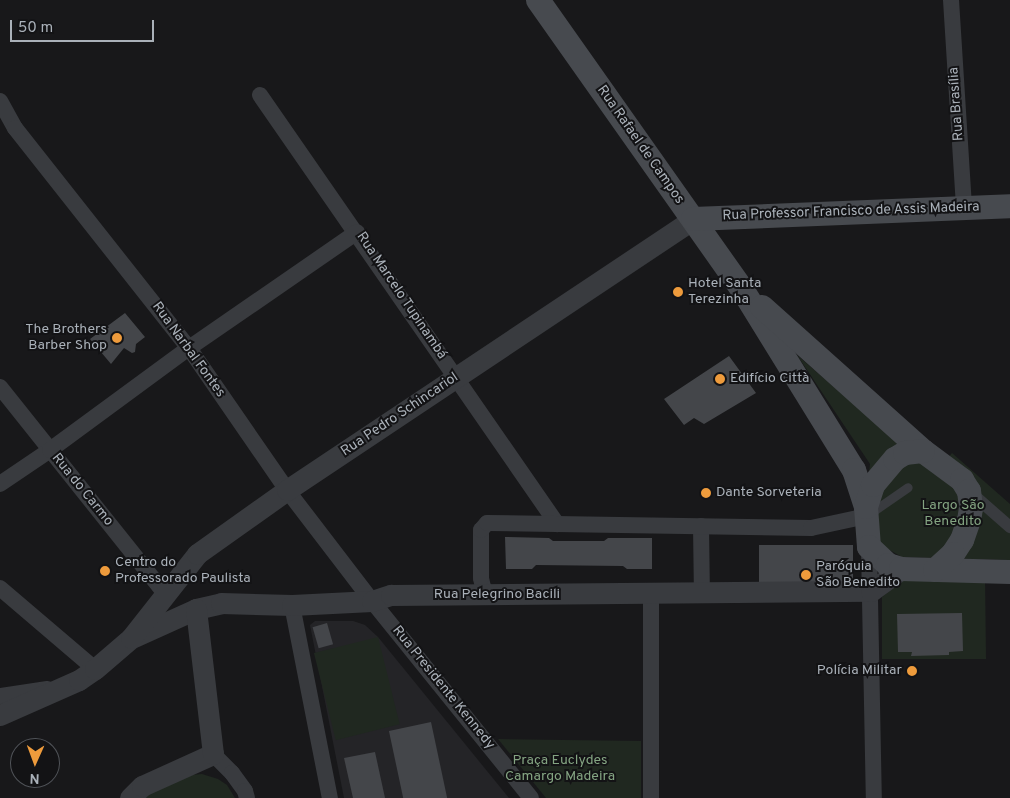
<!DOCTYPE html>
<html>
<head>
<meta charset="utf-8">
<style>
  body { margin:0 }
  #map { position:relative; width:1010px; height:798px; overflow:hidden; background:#18181a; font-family:Overpass,sans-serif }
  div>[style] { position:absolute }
  .built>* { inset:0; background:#242427 }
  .green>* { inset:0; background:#202820; transform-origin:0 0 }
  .building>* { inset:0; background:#44464a; transform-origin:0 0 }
  .service>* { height:9px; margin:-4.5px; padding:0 4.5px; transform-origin:4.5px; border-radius:4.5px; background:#393b3f }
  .pedestrian>* { height:12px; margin:-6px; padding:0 6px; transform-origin:6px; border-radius:6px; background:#393b3f }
  .minor>* { height:16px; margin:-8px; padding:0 8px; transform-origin:8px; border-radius:8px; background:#393b3f }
  .tertiary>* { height:21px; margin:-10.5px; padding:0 10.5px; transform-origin:10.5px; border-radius:10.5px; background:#393b3f }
  .secondary>* { height:24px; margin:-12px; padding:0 12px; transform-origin:12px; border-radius:12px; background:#474a4f }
  .dots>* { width:14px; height:14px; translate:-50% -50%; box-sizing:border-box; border:2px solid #131315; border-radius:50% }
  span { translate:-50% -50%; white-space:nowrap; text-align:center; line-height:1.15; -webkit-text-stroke:4px #131315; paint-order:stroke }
  .street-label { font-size:14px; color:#aab1b9 }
  .poi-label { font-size:14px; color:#aab1b9 }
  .left { translate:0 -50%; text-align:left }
  .right { translate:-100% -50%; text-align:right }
  .park-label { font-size:14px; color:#84a482 }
  .north { position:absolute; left:10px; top:738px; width:50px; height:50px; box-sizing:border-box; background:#131315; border:1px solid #4f5257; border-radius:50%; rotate:182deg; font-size:14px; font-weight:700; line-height:20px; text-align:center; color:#aab1b9 }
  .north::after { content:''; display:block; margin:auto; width:18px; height:22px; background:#ee9b3c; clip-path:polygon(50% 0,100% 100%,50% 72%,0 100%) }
  .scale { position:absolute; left:10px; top:20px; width:144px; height:22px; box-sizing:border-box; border:2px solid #aab1b9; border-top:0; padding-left:6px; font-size:15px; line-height:18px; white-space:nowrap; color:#aab1b9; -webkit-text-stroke:4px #131315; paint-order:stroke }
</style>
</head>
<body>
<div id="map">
  <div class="built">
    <i style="clip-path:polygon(315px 621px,353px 621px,365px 625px,378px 637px,509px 798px,344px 798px,310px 625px)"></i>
  </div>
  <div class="green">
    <i style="clip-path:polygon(797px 355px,934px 474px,952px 453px,1010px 504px,1010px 560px,902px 557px,879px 544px,868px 483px,870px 464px)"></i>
    <i style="clip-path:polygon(904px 578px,985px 578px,986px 659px,882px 659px,882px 597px)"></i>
    <i style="left:378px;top:637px;width:90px;height:66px;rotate:76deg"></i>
    <i style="clip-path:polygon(498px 739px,641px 741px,641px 798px,546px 798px)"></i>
    <i style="clip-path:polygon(202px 774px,218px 779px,227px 785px,235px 798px,144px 798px,150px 792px,192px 775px)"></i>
  </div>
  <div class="building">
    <i style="clip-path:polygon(125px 313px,145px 337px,136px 344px,135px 352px,132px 353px,124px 348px,111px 364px,90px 339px)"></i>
    <i style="clip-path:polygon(729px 356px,756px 393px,704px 424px,694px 418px,684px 425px,664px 399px)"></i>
    <i style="clip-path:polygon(505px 537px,549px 538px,553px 541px,604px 541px,608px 538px,652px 538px,652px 569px,627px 569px,623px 566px,536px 565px,532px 569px,506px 569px)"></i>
    <i style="left:853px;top:545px;width:39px;height:94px;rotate:90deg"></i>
    <i style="clip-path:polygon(962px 613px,963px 651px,949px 652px,949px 655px,911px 656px,912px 652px,898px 652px,897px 614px)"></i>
    <i style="left:327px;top:623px;width:22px;height:15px;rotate:74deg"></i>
    <i style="left:431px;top:722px;width:78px;height:43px;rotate:78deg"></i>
    <i style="clip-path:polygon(375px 752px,385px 798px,353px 798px,344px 758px)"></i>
  </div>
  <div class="service">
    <i style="left:869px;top:514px;width:47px;rotate:-34.7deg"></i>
  </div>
  <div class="pedestrian">
    <i style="left:969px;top:491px;width:55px;rotate:41.3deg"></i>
  </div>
  <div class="minor">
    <i style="left:951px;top:0;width:208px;rotate:86.4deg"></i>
    <i style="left:260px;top:95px;width:522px;rotate:55.3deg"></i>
    <i style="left:0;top:101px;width:31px;rotate:61deg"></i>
    <i style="left:15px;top:128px;width:280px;rotate:51.7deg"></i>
    <i style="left:189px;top:348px;width:173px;rotate:55.4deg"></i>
    <i style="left:287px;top:490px;width:140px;rotate:52.6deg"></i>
    <i style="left:372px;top:601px;width:253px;rotate:51.1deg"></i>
    <i style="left:0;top:387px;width:265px;rotate:51.4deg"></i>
    <i style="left:0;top:484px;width:60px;rotate:-34.2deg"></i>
    <i style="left:50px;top:450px;width:172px;rotate:-36.3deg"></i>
    <i style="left:189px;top:348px;width:204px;rotate:-34.6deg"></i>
    <i style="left:701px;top:526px;width:68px;rotate:89.2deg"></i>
    <i style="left:869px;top:547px;width:251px;rotate:88.9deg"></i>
    <i style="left:0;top:588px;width:125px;rotate:40.5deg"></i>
    <i style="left:489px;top:596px;width:11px;rotate:-124deg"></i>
    <i style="left:483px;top:587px;width:9px;rotate:-103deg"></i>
    <i style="left:481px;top:578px;width:48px;rotate:-90deg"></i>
    <i style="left:481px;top:530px;width:9px;rotate:-49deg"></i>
    <i style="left:487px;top:523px;width:324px;rotate:0.9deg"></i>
    <i style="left:811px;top:528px;width:57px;rotate:-12.1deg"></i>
    <i style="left:292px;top:605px;width:197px;rotate:78.9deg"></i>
    <i style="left:0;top:696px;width:48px;rotate:-8.5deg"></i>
    <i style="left:213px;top:754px;width:27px;rotate:45deg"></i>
    <i style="left:232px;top:773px;width:22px;rotate:54deg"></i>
    <i style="left:245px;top:791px;width:7px;rotate:74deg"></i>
    <i style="left:651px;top:798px;width:204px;rotate:-90deg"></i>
  </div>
  <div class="tertiary">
    <i style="left:134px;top:637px;width:68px;rotate:-24.3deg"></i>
    <i style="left:196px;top:609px;width:26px;rotate:-13deg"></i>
    <i style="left:221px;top:603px;width:71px;rotate:1.6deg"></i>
    <i style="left:292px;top:605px;width:80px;rotate:-2.9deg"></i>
    <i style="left:372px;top:601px;width:20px;rotate:-18deg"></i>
    <i style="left:391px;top:595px;width:480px;rotate:-0.5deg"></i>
    <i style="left:871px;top:591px;width:37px;rotate:-36deg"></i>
    <i style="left:0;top:715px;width:86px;rotate:-23.9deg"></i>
    <i style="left:79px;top:680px;width:19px;rotate:-35deg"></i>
    <i style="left:95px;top:669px;width:48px;rotate:-40.7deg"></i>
    <i style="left:131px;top:638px;width:107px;rotate:-51.8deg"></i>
    <i style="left:197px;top:554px;width:110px;rotate:-35.4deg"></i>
    <i style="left:287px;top:490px;width:488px;rotate:-33.7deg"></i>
    <i style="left:130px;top:798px;width:17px;rotate:-45deg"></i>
    <i style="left:142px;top:786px;width:78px;rotate:-24.3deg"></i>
    <i style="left:213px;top:754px;width:146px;rotate:-96.7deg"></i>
  </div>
  <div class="secondary">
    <i style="left:538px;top:0;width:354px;rotate:54.8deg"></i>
    <i style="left:742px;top:289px;width:213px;rotate:58.3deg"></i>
    <i style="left:854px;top:470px;width:39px;rotate:72deg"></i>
    <i style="left:866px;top:507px;width:40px;rotate:85.7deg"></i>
    <i style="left:869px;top:547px;width:26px;rotate:43deg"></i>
    <i style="left:888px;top:565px;width:14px;rotate:17deg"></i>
    <i style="left:901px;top:569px;width:109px;rotate:1.6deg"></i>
    <i style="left:693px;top:219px;width:317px;rotate:-2.3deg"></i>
    <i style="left:762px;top:307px;width:216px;rotate:41.8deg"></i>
    <i style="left:923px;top:451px;width:49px;rotate:36.6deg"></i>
    <i style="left:962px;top:480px;width:13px;rotate:58deg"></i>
    <i style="left:969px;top:491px;width:17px;rotate:83deg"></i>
    <i style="left:971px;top:508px;width:12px;rotate:99deg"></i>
    <i style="left:969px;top:520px;width:21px;rotate:109deg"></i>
    <i style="left:962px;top:540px;width:17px;rotate:123deg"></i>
    <i style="left:953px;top:554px;width:24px;rotate:138deg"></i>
    <i style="left:866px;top:507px;width:23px;rotate:-72deg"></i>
    <i style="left:873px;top:485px;width:34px;rotate:-50deg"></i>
    <i style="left:895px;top:459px;width:12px;rotate:-31deg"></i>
    <i style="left:905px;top:453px;width:18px;rotate:-6deg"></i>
  </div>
  <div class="dots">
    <i style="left:678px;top:292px;background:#ee9b3c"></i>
    <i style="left:117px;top:338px;background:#ee9b3c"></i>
    <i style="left:720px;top:379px;background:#ee9b3c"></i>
    <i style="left:706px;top:493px;background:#ee9b3c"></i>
    <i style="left:105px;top:571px;background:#ee9b3c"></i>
    <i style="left:806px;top:575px;background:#ee9b3c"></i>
    <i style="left:912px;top:671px;background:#ee9b3c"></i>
  </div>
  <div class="street-label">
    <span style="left:957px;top:104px;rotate:-94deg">Rua Brasília</span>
    <span style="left:640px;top:145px;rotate:55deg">Rua Rafael de Campos</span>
    <span style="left:851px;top:212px;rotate:-2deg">Rua Professor Francisco de Assis Madeira</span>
    <span style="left:401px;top:296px;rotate:56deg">Rua Marcelo Tupinambá</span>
    <span style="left:188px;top:350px;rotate:54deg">Rua Narbal Fontes</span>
    <span style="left:400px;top:415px;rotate:-34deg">Rua Pedro Schincariol</span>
    <span style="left:82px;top:490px;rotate:51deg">Rua do Carmo</span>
    <span style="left:497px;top:595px">Rua Pelegrino Bacili</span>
    <span style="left:443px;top:688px;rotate:51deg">Rua Presidente Kennedy</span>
  </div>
  <div class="poi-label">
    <span class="left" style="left:688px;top:292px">Hotel Santa<br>Terezinha</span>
    <span class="right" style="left:107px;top:338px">The Brothers<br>Barber Shop</span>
    <span class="left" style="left:730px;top:379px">Edifício Città</span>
    <span class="left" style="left:716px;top:493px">Dante Sorveteria</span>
    <span class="left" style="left:115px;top:571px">Centro do<br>Professorado Paulista</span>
    <span class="left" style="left:816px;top:575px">Paróquia<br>São Benedito</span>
    <span class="right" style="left:902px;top:671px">Polícia Militar</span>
  </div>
  <div class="park-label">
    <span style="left:953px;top:514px">Largo São<br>Benedito</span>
    <span style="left:560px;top:769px">Praça Euclydes<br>Camargo Madeira</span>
  </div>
  <div class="north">N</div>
  <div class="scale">50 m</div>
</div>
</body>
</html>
